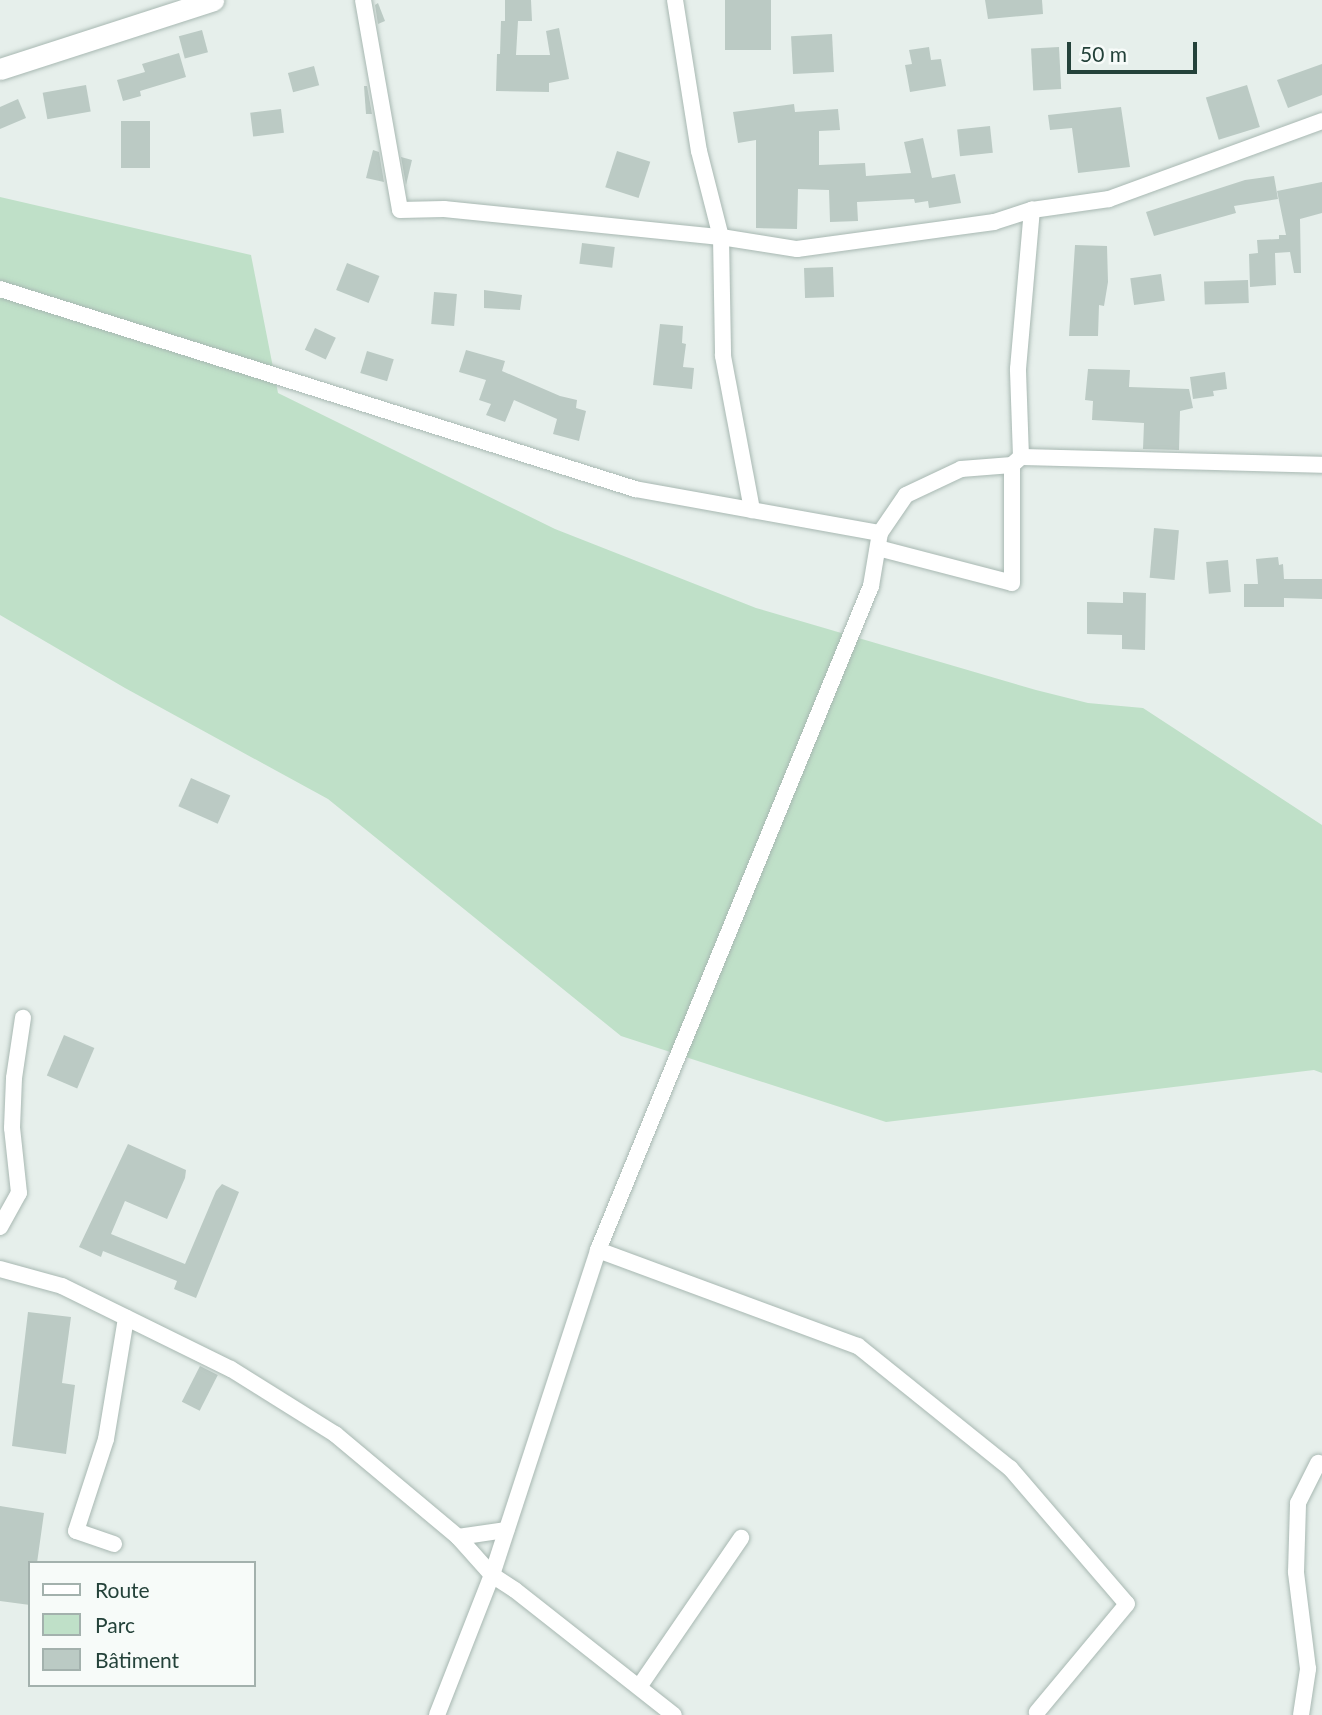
<!DOCTYPE html>
<html>
<head>
<meta charset="utf-8">
<style>
  body { margin:0 }
  #map { position:relative; width:1322px; height:1715px; overflow:hidden; background:#e6efeb; font-family:Lato,sans-serif }
  div>[style] { position:absolute }
  .green>* { inset:0; background:#bfe0c8 }
  .building>* { inset:0; background:#bbcac4; transform-origin:0 0 }
  .roads { filter:drop-shadow(0 0 2px #a8b8b2) drop-shadow(0 0 2px #a8b8b2) }
  .street>* { height:16px; margin:-8px; padding:0 8px; transform-origin:8px; border-radius:8px; background:#fff }
  .secondary>* { height:21px; margin:-10.5px; padding:0 10.5px; transform-origin:10.5px; border-radius:10.5px; background:#fff }
  span { translate:-50% -50%; white-space:nowrap; text-align:center; line-height:1.15; -webkit-text-stroke:5px #f7fbf9; paint-order:stroke }
  .legend { position:absolute; left:28px; top:1561px; width:228px; height:126px; box-sizing:border-box; background:#f7fbf9; border:2px solid #a3b1ad; margin:0; padding:9px 12px; list-style:none; font-size:21px; color:#24423a }
  .legend li { display:flex; align-items:center; gap:14px; height:35px }
  .legend b { width:35px; border:2px solid #a3b1ad }
  .scale { position:absolute; left:1067px; top:42px; width:130px; height:32px; box-sizing:border-box; border:4px solid #24423a; border-top:0; padding-left:9px; font-size:21px; line-height:24px; white-space:nowrap; color:#24423a; -webkit-text-stroke:5px #f7fbf9; paint-order:stroke }
</style>
</head>
<body>
<div id="map">
  <div class="green">
    <i style="clip-path:polygon(0 197px,251px 255px,278px 393px,555px 529px,756px 608px,1036px 690px,1088px 703px,1143px 708px,1322px 825px,1322px 1073px,1314px 1070px,886px 1122px,621px 1036px,328px 799px,125px 688px,0 615px)"></i>
  </div>
  <div class="building">
    <i style="clip-path:polygon(505px 0,531px 0,532px 21px,518px 21px,516px 55px,550px 55px,546px 31px,559px 28px,569px 79px,549px 83px,549px 92px,496px 91px,497px 54px,500px 54px,501px 21px,505px 21px)"></i>
    <i style="left:725px;top:0;width:46px;height:50px"></i>
    <i style="clip-path:polygon(985px 0,1042px 0,1043px 14px,988px 19px)"></i>
    <i style="clip-path:polygon(378px 3px,385px 21px,378px 24px,375px 5px)"></i>
    <i style="left:202px;top:30px;width:23px;height:24px;rotate:75deg"></i>
    <i style="left:832px;top:34px;width:38px;height:41px;rotate:87deg"></i>
    <i style="clip-path:polygon(929px 47px,931px 60px,941px 59px,946px 86px,910px 92px,905px 65px,912px 64px,909px 50px)"></i>
    <i style="left:1059px;top:47px;width:42px;height:28px;rotate:87deg"></i>
    <i style="clip-path:polygon(179px 53px,186px 77px,140px 91px,141px 96px,123px 101px,117px 80px,145px 72px,142px 64px)"></i>
    <i style="clip-path:polygon(1322px 64px,1322px 95px,1288px 108px,1277px 80px)"></i>
    <i style="left:314px;top:66px;width:20px;height:27px;rotate:75deg"></i>
    <i style="left:86px;top:85px;width:27px;height:44px;rotate:80deg"></i>
    <i style="left:1247px;top:85px;width:44px;height:43px;rotate:73deg"></i>
    <i style="clip-path:polygon(364px 86px,367px 86px,372px 114px,366px 114px)"></i>
    <i style="clip-path:polygon(18px 99px,26px 118px,0 129px,0 107px)"></i>
    <i style="clip-path:polygon(794px 104px,795px 112px,838px 109px,840px 130px,819px 131px,819px 165px,865px 163px,866px 176px,911px 173px,904px 142px,923px 138px,932px 178px,955px 174px,961px 203px,929px 208px,928px 201px,915px 203px,914px 199px,857px 202px,858px 221px,830px 222px,829px 190px,798px 189px,797px 229px,756px 228px,756px 140px,738px 143px,733px 112px)"></i>
    <i style="clip-path:polygon(1121px 107px,1130px 167px,1078px 173px,1072px 128px,1050px 130px,1048px 115px)"></i>
    <i style="left:281px;top:109px;width:24px;height:31px;rotate:83deg"></i>
    <i style="left:121px;top:121px;width:29px;height:47px"></i>
    <i style="left:990px;top:126px;width:27px;height:33px;rotate:84deg"></i>
    <i style="clip-path:polygon(373px 150px,379px 152px,384px 182px,366px 178px)"></i>
    <i style="left:617px;top:151px;width:35px;height:38px;rotate:18deg"></i>
    <i style="clip-path:polygon(401px 157px,412px 160px,406px 185px)"></i>
    <i style="clip-path:polygon(1274px 176px,1278px 199px,1234px 206px,1236px 213px,1154px 236px,1146px 212px,1245px 180px)"></i>
    <i style="clip-path:polygon(1322px 182px,1322px 213px,1300px 219px,1301px 273px,1294px 273px,1290px 252px,1275px 253px,1276px 285px,1250px 287px,1249px 254px,1258px 253px,1257px 240px,1279px 239px,1279px 235px,1286px 235px,1277px 191px)"></i>
    <i style="left:582px;top:243px;width:33px;height:21px;rotate:7deg"></i>
    <i style="clip-path:polygon(1075px 245px,1107px 246px,1108px 282px,1104px 306px,1099px 305px,1098px 336px,1069px 336px)"></i>
    <i style="left:347px;top:263px;width:35px;height:29px;rotate:22deg"></i>
    <i style="left:833px;top:267px;width:30px;height:29px;rotate:88deg"></i>
    <i style="left:1161px;top:274px;width:27px;height:31px;rotate:82deg"></i>
    <i style="left:1248px;top:280px;width:23px;height:44px;rotate:88deg"></i>
    <i style="clip-path:polygon(484px 290px,522px 295px,520px 310px,484px 308px)"></i>
    <i style="left:434px;top:292px;width:23px;height:32px;rotate:5deg"></i>
    <i style="clip-path:polygon(660px 324px,683px 326px,682px 343px,686px 344px,683px 367px,694px 368px,692px 389px,653px 385px)"></i>
    <i style="left:315px;top:328px;width:23px;height:24px;rotate:25deg"></i>
    <i style="clip-path:polygon(466px 350px,505px 361px,502px 371px,560px 396px,577px 400px,576px 408px,586px 411px,579px 441px,553px 434px,557px 419px,514px 400px,505px 422px,486px 415px,491px 404px,479px 400px,486px 380px,459px 372px)"></i>
    <i style="left:367px;top:351px;width:28px;height:23px;rotate:17deg"></i>
    <i style="clip-path:polygon(1088px 369px,1130px 370px,1129px 387px,1189px 389px,1193px 408px,1180px 411px,1179px 450px,1143px 449px,1144px 423px,1092px 420px,1093px 401px,1085px 400px)"></i>
    <i style="clip-path:polygon(1225px 372px,1227px 389px,1213px 391px,1214px 396px,1193px 399px,1190px 377px)"></i>
    <i style="left:1154px;top:528px;width:25px;height:50px;rotate:5deg"></i>
    <i style="clip-path:polygon(1278px 557px,1279px 565px,1283px 564px,1284px 579px,1322px 579px,1322px 599px,1284px 598px,1284px 607px,1244px 607px,1244px 584px,1258px 584px,1256px 559px)"></i>
    <i style="left:1228px;top:560px;width:32px;height:22px;rotate:85deg"></i>
    <i style="clip-path:polygon(1123px 592px,1146px 593px,1145px 650px,1122px 649px,1122px 635px,1087px 634px,1087px 602px,1123px 603px)"></i>
    <i style="left:191px;top:778px;width:43px;height:31px;rotate:24deg"></i>
    <i style="left:64px;top:1035px;width:33px;height:44px;rotate:23deg"></i>
    <i style="clip-path:polygon(128px 1144px,186px 1170px,185px 1178px,167px 1219px,125px 1201px,111px 1234px,185px 1264px,216px 1191px,222px 1184px,239px 1192px,196px 1298px,174px 1289px,177px 1281px,103px 1251px,101px 1257px,79px 1247px)"></i>
    <i style="clip-path:polygon(28px 1312px,71px 1317px,62px 1383px,75px 1385px,66px 1454px,12px 1446px)"></i>
    <i style="left:200px;top:1366px;width:20px;height:40px;rotate:27deg"></i>
    <i style="clip-path:polygon(0 1506px,44px 1513px,37px 1563px,30px 1563px,30px 1605px,0 1601px)"></i>
  </div>
  <div class="roads">
    <div class="street">
      <i style="left:363px;top:0;width:213px;rotate:80deg"></i>
      <i style="left:400px;top:210px;width:44px;rotate:-1.3deg"></i>
      <i style="left:444px;top:209px;width:278px;rotate:5.8deg"></i>
      <i style="left:721px;top:237px;width:77px;rotate:9deg"></i>
      <i style="left:797px;top:249px;width:199px;rotate:-7.8deg"></i>
      <i style="left:994px;top:222px;width:40px;rotate:-18deg"></i>
      <i style="left:1032px;top:210px;width:78px;rotate:-8.1deg"></i>
      <i style="left:1109px;top:199px;width:227px;rotate:-20.1deg"></i>
      <i style="left:675px;top:0;width:153px;rotate:81deg"></i>
      <i style="left:699px;top:151px;width:89px;rotate:75.7deg"></i>
      <i style="left:721px;top:237px;width:119px;rotate:89deg"></i>
      <i style="left:723px;top:356px;width:157px;rotate:79.3deg"></i>
      <i style="left:0;top:289px;width:666px;rotate:17.48deg"></i>
      <i style="left:635px;top:489px;width:249px;rotate:10.2deg"></i>
      <i style="left:880px;top:533px;width:46px;rotate:-55.6deg"></i>
      <i style="left:906px;top:495px;width:61px;rotate:-25.3deg"></i>
      <i style="left:961px;top:469px;width:51px;rotate:-4.5deg"></i>
      <i style="left:1012px;top:465px;width:12px;rotate:-42deg"></i>
      <i style="left:1021px;top:457px;width:301px;rotate:1.5deg"></i>
      <i style="left:1021px;top:457px;width:88px;rotate:-92deg"></i>
      <i style="left:1018px;top:369px;width:160px;rotate:-85deg"></i>
      <i style="left:878px;top:548px;width:138px;rotate:14.6deg"></i>
      <i style="left:1012px;top:583px;width:118px;rotate:-90deg"></i>
      <i style="left:0;top:1227px;width:39px;rotate:-61deg"></i>
      <i style="left:19px;top:1193px;width:65px;rotate:-96.1deg"></i>
      <i style="left:12px;top:1128px;width:50px;rotate:-87.7deg"></i>
      <i style="left:14px;top:1078px;width:61px;rotate:-81.5deg"></i>
      <i style="left:598px;top:1250px;width:277px;rotate:20.3deg"></i>
      <i style="left:858px;top:1346px;width:195px;rotate:38.8deg"></i>
      <i style="left:1010px;top:1468px;width:179px;rotate:49.3deg"></i>
      <i style="left:1127px;top:1604px;width:141px;rotate:129.8deg"></i>
      <i style="left:0;top:1269px;width:64px;rotate:15.3deg"></i>
      <i style="left:62px;top:1286px;width:188px;rotate:26.2deg"></i>
      <i style="left:231px;top:1369px;width:123px;rotate:32deg"></i>
      <i style="left:335px;top:1434px;width:160px;rotate:39.9deg"></i>
      <i style="left:458px;top:1537px;width:51px;rotate:48.2deg"></i>
      <i style="left:492px;top:1575px;width:27px;rotate:33deg"></i>
      <i style="left:515px;top:1590px;width:202px;rotate:38.2deg"></i>
      <i style="left:458px;top:1537px;width:49px;rotate:-8.3deg"></i>
      <i style="left:114px;top:1544px;width:40px;rotate:-161.1deg"></i>
      <i style="left:76px;top:1531px;width:97px;rotate:-71.9deg"></i>
      <i style="left:106px;top:1439px;width:123px;rotate:-80.6deg"></i>
      <i style="left:639px;top:1687px;width:181px;rotate:-55.6deg"></i>
      <i style="left:437px;top:1715px;width:150px;rotate:-68.6deg"></i>
      <i style="left:492px;top:1575px;width:342px;rotate:-71.9deg"></i>
      <i style="left:598px;top:1250px;width:718px;rotate:-67.65deg"></i>
      <i style="left:871px;top:586px;width:54px;rotate:-80.4deg"></i>
      <i style="left:1301px;top:1715px;width:47px;rotate:-81.3deg"></i>
      <i style="left:1308px;top:1669px;width:98px;rotate:-97.1deg"></i>
      <i style="left:1296px;top:1572px;width:69px;rotate:-88.3deg"></i>
      <i style="left:1298px;top:1503px;width:45px;rotate:-63.4deg"></i>
    </div>
    <div class="secondary">
      <i style="left:0;top:69px;width:224px;rotate:-17.9deg"></i>
    </div>
  </div>
  <ul class="legend">
  <li><b style="height:9px;background:#fff"></b>Route</li>
  <li><b style="height:19px;background:#bfe0c8"></b>Parc</li>
  <li><b style="height:19px;background:#bbcac4"></b>Bâtiment</li>
  </ul>
  <div class="scale">50 m</div>
</div>
</body>
</html>
